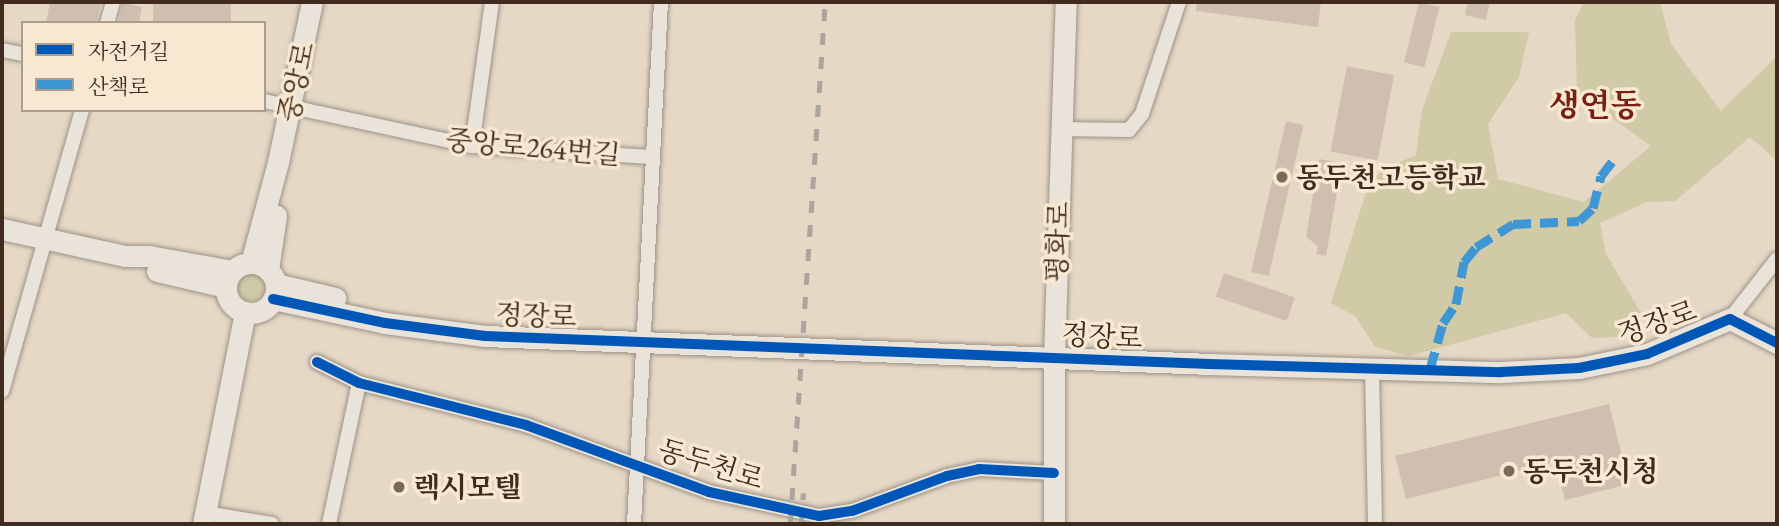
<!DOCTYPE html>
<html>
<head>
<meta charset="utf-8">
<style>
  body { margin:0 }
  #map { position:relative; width:1779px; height:526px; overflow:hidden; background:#e5d8c5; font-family:"EB Garamond","Noto Serif KR",serif }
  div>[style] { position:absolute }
  .green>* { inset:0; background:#d0caa6 }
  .round { border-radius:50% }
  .building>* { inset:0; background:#d0bfb0; transform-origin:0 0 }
  .roads { filter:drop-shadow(0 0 2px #9c9286) drop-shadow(0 0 2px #9c9286) }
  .street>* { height:14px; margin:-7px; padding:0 7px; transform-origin:7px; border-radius:7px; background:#eae3d9 }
  .secondary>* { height:21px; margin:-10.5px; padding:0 10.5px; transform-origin:10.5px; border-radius:10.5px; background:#eae3d9 }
  .secondary>.ring { margin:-10.5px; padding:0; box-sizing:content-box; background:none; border:21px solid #eae3d9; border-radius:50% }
  .rail>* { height:4.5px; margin-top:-2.25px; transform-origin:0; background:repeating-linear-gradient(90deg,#aca59d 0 12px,transparent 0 24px) }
  .quiet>* { height:9px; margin-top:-4.5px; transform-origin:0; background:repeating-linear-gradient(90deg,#3f96d5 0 18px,transparent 0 27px) }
  .cycleway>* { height:10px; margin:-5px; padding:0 5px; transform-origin:5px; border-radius:5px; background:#0057b8 }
  .dots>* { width:19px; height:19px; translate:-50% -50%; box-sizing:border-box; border:4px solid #f7e8d1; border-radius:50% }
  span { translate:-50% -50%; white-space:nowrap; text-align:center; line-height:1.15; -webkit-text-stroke:7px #f7e8d1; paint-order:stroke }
  .street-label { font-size:28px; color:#412b1f }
  .poi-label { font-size:28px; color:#412b1f; font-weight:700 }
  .left { translate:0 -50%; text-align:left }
  .quarter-label { font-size:32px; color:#7a1f14; font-weight:700 }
  .frame { position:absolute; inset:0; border:4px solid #412b1f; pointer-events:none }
  .legend { position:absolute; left:21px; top:21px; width:245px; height:91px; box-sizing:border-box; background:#f7e8d1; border:2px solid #ae9c8a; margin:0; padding:9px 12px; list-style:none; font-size:21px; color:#412b1f }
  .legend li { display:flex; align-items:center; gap:14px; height:35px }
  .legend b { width:35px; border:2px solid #ae9c8a }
</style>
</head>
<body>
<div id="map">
  <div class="green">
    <i style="clip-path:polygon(1584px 2px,1660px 2px,1671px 44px,1721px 111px,1777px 56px,1777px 161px,1750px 137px,1675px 201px,1647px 202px,1600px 223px,1606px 254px,1643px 316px,1637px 336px,1592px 338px,1566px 313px,1409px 356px,1375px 347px,1356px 317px,1331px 303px,1368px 186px,1382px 170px,1416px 155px,1422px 110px,1451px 32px,1529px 32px,1519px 77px,1488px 124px,1498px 179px,1584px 202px,1651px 146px,1577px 93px,1575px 20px)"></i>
    <i class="round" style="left:237px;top:273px;width:28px;height:28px"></i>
  </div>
  <div class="building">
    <i style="clip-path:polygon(50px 2px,101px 2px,96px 23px,46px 23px)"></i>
    <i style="left:153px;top:2px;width:78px;height:22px"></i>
    <i style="clip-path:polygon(1197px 2px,1321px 2px,1318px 27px,1196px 11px)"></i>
    <i style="left:1419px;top:2px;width:21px;height:62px;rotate:14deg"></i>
    <i style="clip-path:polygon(1468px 2px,1490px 2px,1486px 20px,1465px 15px)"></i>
    <i style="clip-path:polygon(123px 3px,142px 7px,139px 23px,118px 23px)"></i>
    <i style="left:1347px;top:66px;width:48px;height:87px;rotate:11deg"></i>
    <i style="left:1286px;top:121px;width:18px;height:155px;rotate:13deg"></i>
    <i style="clip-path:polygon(1319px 159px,1342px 163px,1326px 256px,1316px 254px,1318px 246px,1306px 237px)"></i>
    <i style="left:1224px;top:273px;width:75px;height:25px;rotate:19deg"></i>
    <i style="clip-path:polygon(1609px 404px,1629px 484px,1565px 500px,1555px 462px,1406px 499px,1395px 456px)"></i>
  </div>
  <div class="roads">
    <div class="street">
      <i style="left:107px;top:23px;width:22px;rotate:-74deg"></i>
      <i style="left:2px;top:50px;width:21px;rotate:11deg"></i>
      <i style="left:264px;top:101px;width:213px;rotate:12.2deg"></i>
      <i style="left:472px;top:146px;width:180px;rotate:3.5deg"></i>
      <i style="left:1060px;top:129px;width:69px;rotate:0.8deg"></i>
      <i style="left:1129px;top:130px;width:21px;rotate:-51deg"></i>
      <i style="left:1142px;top:114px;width:118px;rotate:-71.7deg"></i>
      <i style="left:472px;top:146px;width:145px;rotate:-82.1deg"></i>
      <i style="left:1730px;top:319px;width:76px;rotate:-51.9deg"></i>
      <i style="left:317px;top:362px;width:47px;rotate:26.6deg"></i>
      <i style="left:359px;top:383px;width:172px;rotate:14.1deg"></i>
      <i style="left:526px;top:425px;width:195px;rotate:20.1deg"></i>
      <i style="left:709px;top:492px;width:113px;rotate:12.3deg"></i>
      <i style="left:819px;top:516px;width:33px;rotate:-9deg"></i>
      <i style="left:852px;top:511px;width:101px;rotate:-20.2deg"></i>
      <i style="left:947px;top:476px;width:33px;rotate:-12deg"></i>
      <i style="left:979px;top:469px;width:75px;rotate:3.1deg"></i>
      <i style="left:1372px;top:367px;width:157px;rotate:88.9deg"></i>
      <i style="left:2px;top:391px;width:292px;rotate:-74.1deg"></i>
      <i style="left:206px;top:513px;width:67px;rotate:9.5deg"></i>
      <i style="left:329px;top:524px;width:144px;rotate:-78deg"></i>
      <i style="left:634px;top:524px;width:523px;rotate:-87.04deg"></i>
    </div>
    <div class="secondary">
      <i style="left:2px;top:229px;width:126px;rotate:12.4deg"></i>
      <i style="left:125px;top:256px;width:24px"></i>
      <i style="left:149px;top:256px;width:84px;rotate:10.2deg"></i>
      <i style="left:251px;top:263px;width:105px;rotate:-75deg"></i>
      <i style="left:278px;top:162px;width:164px;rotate:-78deg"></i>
      <i class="ring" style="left:226px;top:263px;width:29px;height:29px"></i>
      <i style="left:268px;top:270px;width:55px;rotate:-81.6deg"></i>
      <i style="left:157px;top:271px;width:71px;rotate:13.1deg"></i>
      <i style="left:276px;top:284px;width:61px;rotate:13.3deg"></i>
      <i style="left:273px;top:299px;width:115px;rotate:12.1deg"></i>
      <i style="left:385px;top:323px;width:101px;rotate:7.4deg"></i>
      <i style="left:485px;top:336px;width:725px;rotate:2.21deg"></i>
      <i style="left:1209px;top:364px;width:292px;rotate:1.6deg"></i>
      <i style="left:1501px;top:372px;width:78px;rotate:-2.9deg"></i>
      <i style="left:1579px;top:368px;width:69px;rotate:-11.6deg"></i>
      <i style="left:1647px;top:354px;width:90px;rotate:-22.9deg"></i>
      <i style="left:1730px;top:319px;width:53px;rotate:27.1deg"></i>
      <i style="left:203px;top:524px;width:216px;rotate:-78.8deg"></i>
      <i style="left:1054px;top:524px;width:168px;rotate:-90deg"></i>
      <i style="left:1054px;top:356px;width:354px;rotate:-88.1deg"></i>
    </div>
  </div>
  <div class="rail">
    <i style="left:790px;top:524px;width:523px;rotate:-86.16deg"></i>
    <i style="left:801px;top:524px;width:31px;rotate:-86deg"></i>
  </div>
  <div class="quiet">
    <i style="left:1430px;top:369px;width:48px;rotate:-74.2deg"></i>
    <i style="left:1443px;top:323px;width:23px;rotate:-56deg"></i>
    <i style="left:1456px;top:304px;width:43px;rotate:-79.2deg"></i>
    <i style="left:1464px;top:262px;width:19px;rotate:-51deg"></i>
    <i style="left:1476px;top:247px;width:44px;rotate:-31.9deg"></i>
    <i style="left:1513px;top:224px;width:66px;rotate:-2.6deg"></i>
    <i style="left:1579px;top:221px;width:19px;rotate:-43deg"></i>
    <i style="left:1593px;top:208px;width:33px;rotate:-76deg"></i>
    <i style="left:1601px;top:176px;width:24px;rotate:-52deg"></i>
  </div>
  <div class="cycleway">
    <i style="left:273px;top:299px;width:115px;rotate:12.1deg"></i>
    <i style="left:385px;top:323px;width:101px;rotate:7.4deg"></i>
    <i style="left:485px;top:336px;width:725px;rotate:2.21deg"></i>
    <i style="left:1209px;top:364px;width:292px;rotate:1.6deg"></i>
    <i style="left:1501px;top:372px;width:78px;rotate:-2.9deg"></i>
    <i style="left:1579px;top:368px;width:69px;rotate:-11.6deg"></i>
    <i style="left:1647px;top:354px;width:90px;rotate:-22.9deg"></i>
    <i style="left:1730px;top:319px;width:53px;rotate:27.1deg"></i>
    <i style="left:317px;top:362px;width:47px;rotate:26.6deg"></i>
    <i style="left:359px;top:383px;width:172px;rotate:14.1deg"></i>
    <i style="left:526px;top:425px;width:195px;rotate:20.1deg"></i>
    <i style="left:709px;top:492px;width:113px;rotate:12.3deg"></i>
    <i style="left:819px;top:516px;width:33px;rotate:-9deg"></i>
    <i style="left:852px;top:511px;width:101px;rotate:-20.2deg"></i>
    <i style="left:947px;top:476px;width:33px;rotate:-12deg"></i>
    <i style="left:979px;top:469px;width:75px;rotate:3.1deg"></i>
  </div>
  <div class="dots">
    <i style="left:1282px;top:177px;background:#7a6859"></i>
    <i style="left:1509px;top:471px;background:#7a6859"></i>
    <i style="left:399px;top:487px;background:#7a6859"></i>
  </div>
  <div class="street-label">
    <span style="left:296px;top:82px;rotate:-78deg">중앙로</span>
    <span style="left:533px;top:147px;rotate:5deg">중앙로264번길</span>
    <span style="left:1057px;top:242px;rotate:-88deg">평화로</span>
    <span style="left:536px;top:315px;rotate:2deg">정장로</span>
    <span style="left:1657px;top:322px;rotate:-19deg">정장로</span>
    <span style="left:1102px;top:336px;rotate:3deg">정장로</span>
    <span style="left:711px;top:464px;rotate:17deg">동두천로</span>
  </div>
  <div class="poi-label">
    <span class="left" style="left:1296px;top:177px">동두천고등학교</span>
    <span class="left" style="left:1523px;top:471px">동두천시청</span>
    <span class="left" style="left:413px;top:487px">렉시모텔</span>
  </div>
  <div class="quarter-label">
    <span style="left:1595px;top:105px">생연동</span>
  </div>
  <div class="frame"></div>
  <ul class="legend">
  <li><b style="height:9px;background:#0057b8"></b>자전거길</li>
  <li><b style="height:9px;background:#3f96d5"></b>산책로</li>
  </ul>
</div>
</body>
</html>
